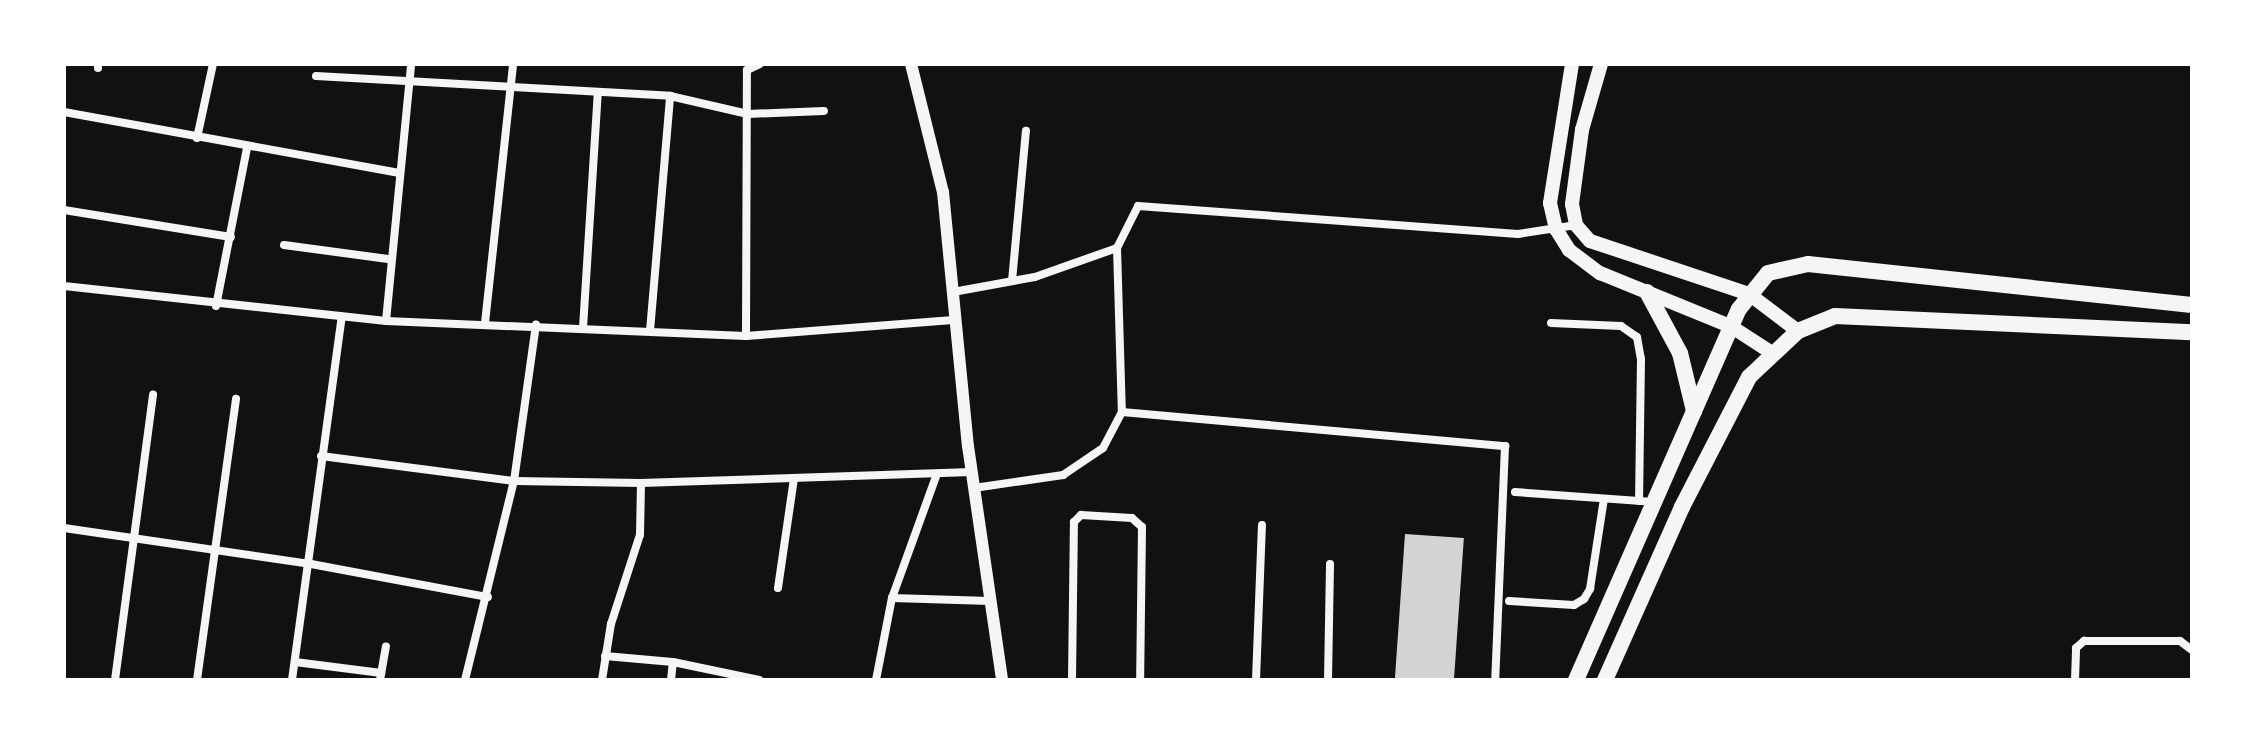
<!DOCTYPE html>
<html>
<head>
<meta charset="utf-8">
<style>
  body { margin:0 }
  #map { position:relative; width:2256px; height:744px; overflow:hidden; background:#111; font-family:Figtree,sans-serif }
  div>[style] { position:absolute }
  .building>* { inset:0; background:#d3d3d3; transform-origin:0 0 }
  .minor>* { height:8px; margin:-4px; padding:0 4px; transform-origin:4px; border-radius:4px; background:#f5f5f5 }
  .tertiary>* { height:12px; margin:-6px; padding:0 6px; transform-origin:6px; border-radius:6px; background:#f5f5f5 }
  .secondary>* { height:14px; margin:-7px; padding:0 7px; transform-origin:7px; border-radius:7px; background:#f5f5f5 }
  .primary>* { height:16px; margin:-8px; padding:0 8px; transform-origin:8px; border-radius:8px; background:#f5f5f5 }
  span { translate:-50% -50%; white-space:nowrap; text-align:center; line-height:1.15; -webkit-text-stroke:6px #fff; paint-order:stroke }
  .frame { position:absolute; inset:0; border:66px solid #fff; pointer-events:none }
</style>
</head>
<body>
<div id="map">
  <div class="building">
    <i style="left:1405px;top:534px;width:59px;height:146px;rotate:4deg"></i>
  </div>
  <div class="minor">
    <i style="left:98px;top:68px;width:4px;rotate:-90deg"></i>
    <i style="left:316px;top:76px;width:355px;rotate:3.2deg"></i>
    <i style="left:670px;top:96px;width:80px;rotate:13deg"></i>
    <i style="left:748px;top:114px;width:76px;rotate:-2.3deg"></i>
    <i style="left:64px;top:112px;width:341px;rotate:10.3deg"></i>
    <i style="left:197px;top:138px;width:76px;rotate:-77.8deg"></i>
    <i style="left:64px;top:210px;width:169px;rotate:9.2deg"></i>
    <i style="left:284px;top:245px;width:105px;rotate:7.7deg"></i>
    <i style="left:1117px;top:248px;width:164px;rotate:88.3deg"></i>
    <i style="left:1012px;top:281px;width:151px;rotate:-84.7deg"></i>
    <i style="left:64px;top:286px;width:324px;rotate:6.2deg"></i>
    <i style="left:386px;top:321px;width:360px;rotate:2.4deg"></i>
    <i style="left:746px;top:336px;width:211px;rotate:-4.4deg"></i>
    <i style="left:953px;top:292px;width:83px;rotate:-10.4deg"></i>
    <i style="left:1035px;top:277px;width:87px;rotate:-19.5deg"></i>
    <i style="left:1117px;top:248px;width:47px;rotate:-63.4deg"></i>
    <i style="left:1138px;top:206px;width:381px;rotate:4.2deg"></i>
    <i style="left:1518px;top:234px;width:59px;rotate:-8.8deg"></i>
    <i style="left:216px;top:306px;width:161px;rotate:-78.9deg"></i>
    <i style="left:386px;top:321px;width:258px;rotate:-84.4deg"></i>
    <i style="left:485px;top:323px;width:261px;rotate:-83.8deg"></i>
    <i style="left:1551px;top:323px;width:70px;rotate:2.5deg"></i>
    <i style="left:1621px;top:326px;width:19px;rotate:35deg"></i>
    <i style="left:1637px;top:337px;width:22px;rotate:80deg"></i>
    <i style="left:1641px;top:359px;width:142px;rotate:90.8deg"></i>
    <i style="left:583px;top:328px;width:236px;rotate:-86.4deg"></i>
    <i style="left:650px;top:331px;width:236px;rotate:-85.1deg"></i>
    <i style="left:746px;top:336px;width:266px;rotate:-89.8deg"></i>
    <i style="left:747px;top:70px;width:14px;rotate:-25deg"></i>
    <i style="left:321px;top:456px;width:195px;rotate:7.4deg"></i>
    <i style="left:514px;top:481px;width:127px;rotate:0.9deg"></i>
    <i style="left:641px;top:483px;width:331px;rotate:-1.9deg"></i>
    <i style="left:974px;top:488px;width:90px;rotate:-8.3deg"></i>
    <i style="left:1063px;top:475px;width:48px;rotate:-34deg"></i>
    <i style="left:1103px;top:448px;width:41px;rotate:-62.2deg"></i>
    <i style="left:1122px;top:412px;width:385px;rotate:5.1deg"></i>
    <i style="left:1505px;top:446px;width:234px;rotate:92.4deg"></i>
    <i style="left:1515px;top:492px;width:138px;rotate:4.1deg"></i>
    <i style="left:64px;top:528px;width:250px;rotate:8.3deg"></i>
    <i style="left:311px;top:564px;width:180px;rotate:10.6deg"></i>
    <i style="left:778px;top:588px;width:111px;rotate:-81.7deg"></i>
    <i style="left:892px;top:598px;width:98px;rotate:1.8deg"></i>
    <i style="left:1509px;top:601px;width:65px;rotate:3.5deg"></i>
    <i style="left:1574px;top:605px;width:12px;rotate:-31deg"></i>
    <i style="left:1584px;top:599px;width:12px;rotate:-59deg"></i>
    <i style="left:1590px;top:589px;width:91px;rotate:-81.2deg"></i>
    <i style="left:605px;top:656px;width:68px;rotate:5deg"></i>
    <i style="left:295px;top:662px;width:87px;rotate:7.3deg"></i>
    <i style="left:115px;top:680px;width:288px;rotate:-82.4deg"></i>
    <i style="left:197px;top:680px;width:284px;rotate:-82.1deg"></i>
    <i style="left:292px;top:680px;width:366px;rotate:-82.2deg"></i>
    <i style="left:380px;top:680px;width:34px;rotate:-80deg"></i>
    <i style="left:465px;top:680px;width:205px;rotate:-76.2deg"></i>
    <i style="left:514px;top:481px;width:158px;rotate:-82deg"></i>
    <i style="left:602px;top:680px;width:57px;rotate:-80.9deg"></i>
    <i style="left:611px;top:624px;width:94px;rotate:-72deg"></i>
    <i style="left:640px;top:535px;width:52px;rotate:-88.9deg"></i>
    <i style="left:671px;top:680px;width:18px;rotate:-84deg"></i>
    <i style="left:673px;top:662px;width:88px;rotate:11.8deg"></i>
    <i style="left:876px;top:680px;width:84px;rotate:-79deg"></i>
    <i style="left:892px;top:598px;width:132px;rotate:-70.1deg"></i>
    <i style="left:1072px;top:680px;width:158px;rotate:-89.3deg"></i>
    <i style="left:1074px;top:522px;width:10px;rotate:-45deg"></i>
    <i style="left:1081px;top:515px;width:51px;rotate:3.4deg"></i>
    <i style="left:1132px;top:518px;width:13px;rotate:42deg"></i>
    <i style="left:1142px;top:527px;width:153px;rotate:90.7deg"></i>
    <i style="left:1256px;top:680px;width:155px;rotate:-87.8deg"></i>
    <i style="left:1328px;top:680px;width:116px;rotate:-89deg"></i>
    <i style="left:2075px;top:680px;width:32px;rotate:-88deg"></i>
    <i style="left:2076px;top:648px;width:11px;rotate:-41deg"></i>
    <i style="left:2084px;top:641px;width:96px"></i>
    <i style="left:2180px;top:641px;width:15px;rotate:37deg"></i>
  </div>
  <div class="tertiary">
    <i style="left:911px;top:64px;width:132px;rotate:76deg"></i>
    <i style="left:943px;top:192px;width:255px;rotate:84.4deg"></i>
    <i style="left:968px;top:446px;width:236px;rotate:81.7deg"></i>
  </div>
  <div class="secondary">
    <i style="left:1572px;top:64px;width:141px;rotate:99deg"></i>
    <i style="left:1550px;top:203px;width:27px;rotate:77deg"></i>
    <i style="left:1556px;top:229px;width:25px;rotate:58deg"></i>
    <i style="left:1569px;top:250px;width:39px;rotate:37deg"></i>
    <i style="left:1600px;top:273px;width:143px;rotate:22.2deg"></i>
    <i style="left:1732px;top:327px;width:48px;rotate:33deg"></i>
    <i style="left:1601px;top:64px;width:69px;rotate:106.1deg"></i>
    <i style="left:1582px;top:130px;width:75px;rotate:97.7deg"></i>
    <i style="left:1572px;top:204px;width:21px;rotate:79deg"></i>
    <i style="left:1576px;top:225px;width:21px;rotate:49deg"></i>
    <i style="left:1590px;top:241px;width:168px;rotate:18.4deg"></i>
    <i style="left:1749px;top:294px;width:61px;rotate:37.1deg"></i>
  </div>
  <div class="primary">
    <i style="left:1647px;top:292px;width:69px;rotate:61.6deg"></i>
    <i style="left:1680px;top:353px;width:60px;rotate:76.4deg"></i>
    <i style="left:1576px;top:680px;width:405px;rotate:-66.3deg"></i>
    <i style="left:1739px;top:309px;width:46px;rotate:-51.1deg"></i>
    <i style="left:1768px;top:273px;width:41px;rotate:-12.7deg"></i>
    <i style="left:1808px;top:264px;width:386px;rotate:6.1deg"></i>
    <i style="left:1605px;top:680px;width:189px;rotate:-66deg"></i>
    <i style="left:1682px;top:507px;width:146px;rotate:-62.7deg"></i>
    <i style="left:1749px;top:377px;width:67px;rotate:-43.2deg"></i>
    <i style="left:1798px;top:331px;width:40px;rotate:-22deg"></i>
    <i style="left:1835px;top:316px;width:357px;rotate:2.6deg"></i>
  </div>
  <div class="frame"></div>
</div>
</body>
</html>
